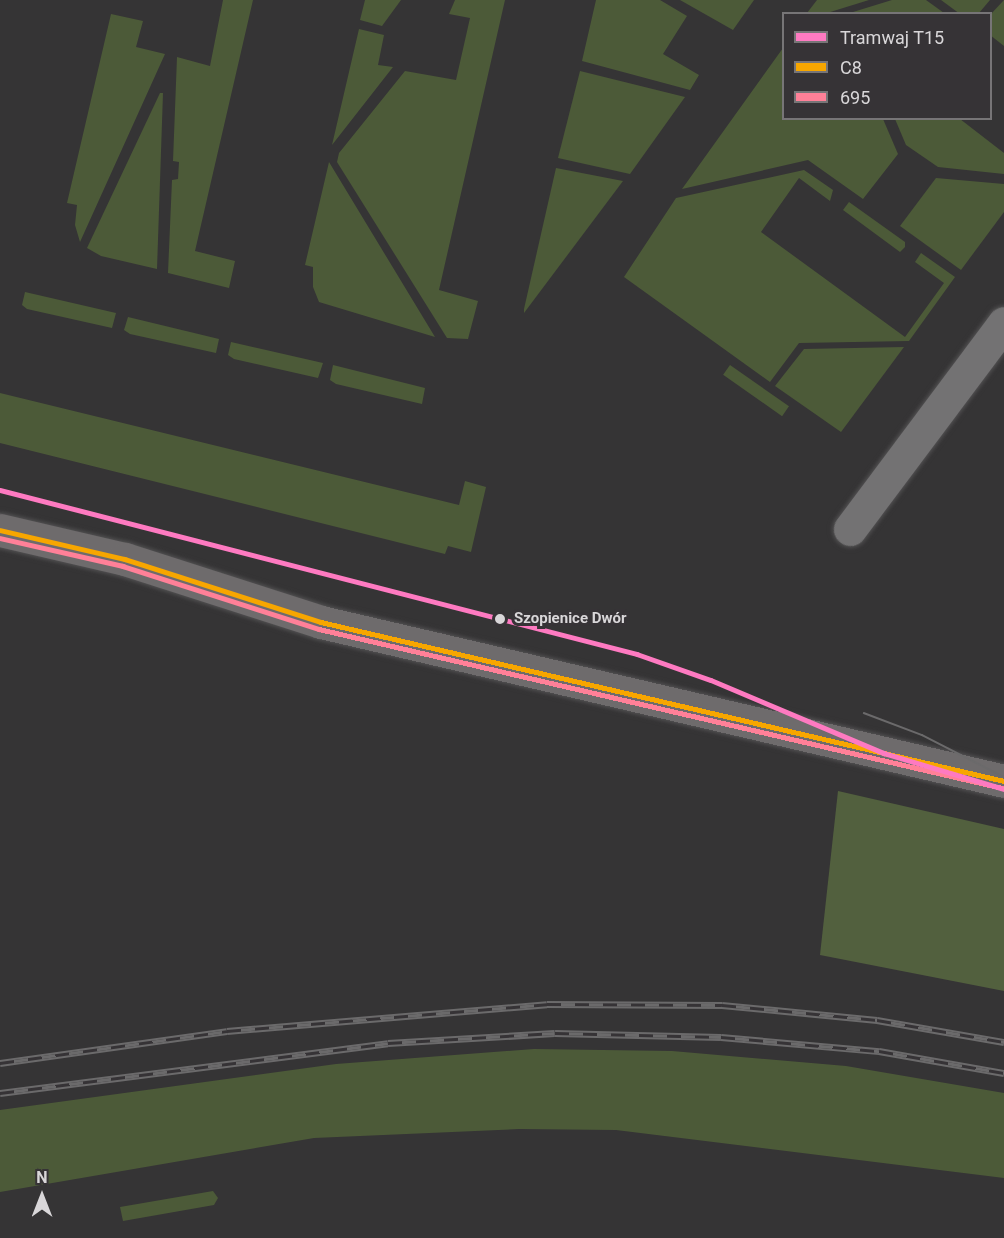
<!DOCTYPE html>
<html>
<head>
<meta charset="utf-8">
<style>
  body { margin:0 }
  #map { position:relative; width:1004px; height:1238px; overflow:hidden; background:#353435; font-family:Roboto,sans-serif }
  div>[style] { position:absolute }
  .green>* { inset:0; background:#4c5a38; transform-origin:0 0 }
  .forest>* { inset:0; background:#52603e }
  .roads { filter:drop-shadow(0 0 2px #525152) drop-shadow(0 0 2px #525152) }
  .street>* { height:33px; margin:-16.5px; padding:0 16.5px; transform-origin:16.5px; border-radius:16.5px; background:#737273 }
  .secondary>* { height:33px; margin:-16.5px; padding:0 16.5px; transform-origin:16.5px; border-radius:16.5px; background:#6e6b6c }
  .tram>* { height:1.5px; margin:-0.75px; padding:0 0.75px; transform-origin:0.75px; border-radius:0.75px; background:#6b6a6b }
  .rail>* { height:7px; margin-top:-3.5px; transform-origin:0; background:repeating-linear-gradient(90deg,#363336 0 14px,#6b6a6b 0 28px); box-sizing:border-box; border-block:2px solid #6b6a6b }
  .bus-1>* { height:4.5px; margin:-2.25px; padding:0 2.25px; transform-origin:2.25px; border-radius:2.25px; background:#f7a600 }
  .bus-2>* { height:4.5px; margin:-2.25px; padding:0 2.25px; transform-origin:2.25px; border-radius:2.25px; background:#ff8098 }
  .tram-1>* { height:4.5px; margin:-2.25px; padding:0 2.25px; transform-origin:2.25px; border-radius:2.25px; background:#fe7ac1 }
  .dots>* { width:16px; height:16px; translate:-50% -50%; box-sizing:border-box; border:3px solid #363336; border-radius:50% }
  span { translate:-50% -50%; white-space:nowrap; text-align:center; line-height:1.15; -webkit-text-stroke:6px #363336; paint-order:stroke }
  .stop-label { font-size:15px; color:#d9d7d9; font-weight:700 }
  .left { translate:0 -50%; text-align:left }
  .legend { position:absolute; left:782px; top:12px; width:210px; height:108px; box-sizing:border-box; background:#363336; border:2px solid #777577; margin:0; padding:8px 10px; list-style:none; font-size:18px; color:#d9d7d9 }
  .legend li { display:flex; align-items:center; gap:12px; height:30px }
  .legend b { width:30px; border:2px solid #777577 }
  .north { position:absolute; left:12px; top:1166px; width:60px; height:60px; -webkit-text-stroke:4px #363336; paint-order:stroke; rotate:0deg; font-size:16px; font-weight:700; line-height:24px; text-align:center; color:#d9d7d9 }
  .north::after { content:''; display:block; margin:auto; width:21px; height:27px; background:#d9d7d9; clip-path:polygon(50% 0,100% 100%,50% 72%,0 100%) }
</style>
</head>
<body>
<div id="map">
  <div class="green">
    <i style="clip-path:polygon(223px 0,253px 0,195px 251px,235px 261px,229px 288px,168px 273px,172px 180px,178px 179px,179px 162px,173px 161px,177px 57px,210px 66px)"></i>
    <i style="clip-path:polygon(365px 0,401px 0,382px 26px,360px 20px)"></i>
    <i style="clip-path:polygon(455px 0,505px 0,439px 290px,478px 301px,468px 339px,447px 338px,337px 162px,339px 153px,405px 71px,456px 80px,470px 18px,449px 14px)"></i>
    <i style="clip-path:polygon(596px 0,660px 0,687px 16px,663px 54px,699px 75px,690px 90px,582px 61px)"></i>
    <i style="clip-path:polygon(680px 0,754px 0,733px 30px)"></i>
    <i style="clip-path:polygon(817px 0,869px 0,827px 13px,807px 13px)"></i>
    <i style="clip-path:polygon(892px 0,926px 0,944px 13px,853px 12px)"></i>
    <i style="clip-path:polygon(941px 0,990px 0,979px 13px,960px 14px)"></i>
    <i style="clip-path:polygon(1004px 0,1004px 46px,990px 35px,991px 14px)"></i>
    <i style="clip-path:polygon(111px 14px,143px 21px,136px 47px,165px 54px,80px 242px,75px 225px,77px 205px,67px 203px)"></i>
    <i style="clip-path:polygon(359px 29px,384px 35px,378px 65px,393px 67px,332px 145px)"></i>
    <i style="clip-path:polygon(783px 48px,784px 118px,883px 119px,898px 154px,863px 199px,808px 160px,682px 189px)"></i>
    <i style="clip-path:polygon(580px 71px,685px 97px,630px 174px,558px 158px)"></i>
    <i style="clip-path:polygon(160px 93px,163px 93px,157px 269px,101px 256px,87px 248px)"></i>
    <i style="clip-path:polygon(895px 119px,960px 119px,1004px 153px,1004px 174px,938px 167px,906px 145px)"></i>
    <i style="clip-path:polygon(329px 162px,435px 337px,319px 302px,313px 287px,313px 267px,305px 265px)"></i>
    <i style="clip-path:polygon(556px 168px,623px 181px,524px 313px,524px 309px)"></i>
    <i style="clip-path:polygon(804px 170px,833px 190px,830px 201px,799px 178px,761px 232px,905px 337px,944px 283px,915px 262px,921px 253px,955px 277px,909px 341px,799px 343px,770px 382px,624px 277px,676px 198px)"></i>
    <i style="clip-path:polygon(936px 178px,1004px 184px,1004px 212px,961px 270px,900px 226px)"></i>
    <i style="clip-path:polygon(849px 202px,905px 242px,905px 247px,900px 252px,843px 210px)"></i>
    <i style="clip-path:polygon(25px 292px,116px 313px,112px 328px,27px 309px,22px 305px)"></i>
    <i style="clip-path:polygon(128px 317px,219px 339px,216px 353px,130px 334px,124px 330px)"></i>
    <i style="clip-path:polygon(231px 342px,323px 363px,318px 378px,234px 359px,228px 355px)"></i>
    <i style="clip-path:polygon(904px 347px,841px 432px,775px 386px,804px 349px)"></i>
    <i style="clip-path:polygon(333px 365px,425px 388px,422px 404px,336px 384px,330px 380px)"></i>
    <i style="left:730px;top:365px;width:72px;height:12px;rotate:35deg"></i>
    <i style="clip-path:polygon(0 393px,459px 505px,465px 481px,486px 487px,471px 552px,448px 546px,445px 554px,0 443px)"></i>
    <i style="clip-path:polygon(534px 1049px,672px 1051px,846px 1066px,1004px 1093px,1004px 1178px,616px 1130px,519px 1129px,314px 1138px,0 1192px,0 1110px,336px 1064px)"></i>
    <i style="clip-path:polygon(213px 1191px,218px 1198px,214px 1205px,123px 1221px,120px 1207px)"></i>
  </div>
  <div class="forest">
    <i style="clip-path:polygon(838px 791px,1004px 829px,1004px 991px,820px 955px)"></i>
  </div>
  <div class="roads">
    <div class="street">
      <i style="left:850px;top:529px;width:257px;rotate:-53.2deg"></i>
    </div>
    <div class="secondary">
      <i style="left:0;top:530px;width:128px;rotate:13.1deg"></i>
      <i style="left:125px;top:559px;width:206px;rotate:17.8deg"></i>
      <i style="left:321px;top:622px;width:701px;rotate:13.1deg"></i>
    </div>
  </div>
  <div class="tram">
    <i style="left:864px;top:713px;width:62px;rotate:20.8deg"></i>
    <i style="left:922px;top:735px;width:92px;rotate:27.1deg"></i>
  </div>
  <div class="rail">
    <i style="left:0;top:1063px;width:229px;rotate:-8deg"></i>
    <i style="left:227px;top:1031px;width:321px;rotate:-4.8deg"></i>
    <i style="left:547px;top:1004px;width:175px;rotate:0.3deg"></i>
    <i style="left:722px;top:1005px;width:156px;rotate:5.5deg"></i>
    <i style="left:877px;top:1020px;width:129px;rotate:9.8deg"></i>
    <i style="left:0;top:1093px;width:391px;rotate:-7.3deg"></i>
    <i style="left:388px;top:1043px;width:167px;rotate:-3.4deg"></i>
    <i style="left:555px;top:1033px;width:166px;rotate:1.4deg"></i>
    <i style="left:721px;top:1037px;width:159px;rotate:5.1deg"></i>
    <i style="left:879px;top:1051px;width:127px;rotate:10deg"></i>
  </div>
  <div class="bus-1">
    <i style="left:0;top:530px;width:128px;rotate:13.1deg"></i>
    <i style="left:125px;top:559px;width:206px;rotate:17.8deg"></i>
    <i style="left:321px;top:622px;width:701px;rotate:13.1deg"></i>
  </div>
  <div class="bus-2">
    <i style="left:0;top:538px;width:126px;rotate:12.8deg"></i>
    <i style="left:123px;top:566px;width:206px;rotate:17.8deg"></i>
    <i style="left:319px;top:629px;width:701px;rotate:13.1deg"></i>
  </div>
  <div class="tram-1">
    <i style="left:0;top:490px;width:658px;rotate:14.44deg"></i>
    <i style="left:637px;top:654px;width:78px;rotate:19.4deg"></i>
    <i style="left:711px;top:680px;width:188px;rotate:22.9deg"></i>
    <i style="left:884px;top:753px;width:125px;rotate:16.7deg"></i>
  </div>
  <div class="dots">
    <i style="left:500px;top:619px;background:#d9d7d9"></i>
  </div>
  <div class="stop-label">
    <span class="left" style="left:514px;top:619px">Szopienice Dwór</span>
  </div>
  <ul class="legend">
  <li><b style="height:8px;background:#fe7ac1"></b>Tramwaj T15</li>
  <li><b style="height:8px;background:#f7a600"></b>C8</li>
  <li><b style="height:8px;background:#ff8098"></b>695</li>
  </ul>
  <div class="north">N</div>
</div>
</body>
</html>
